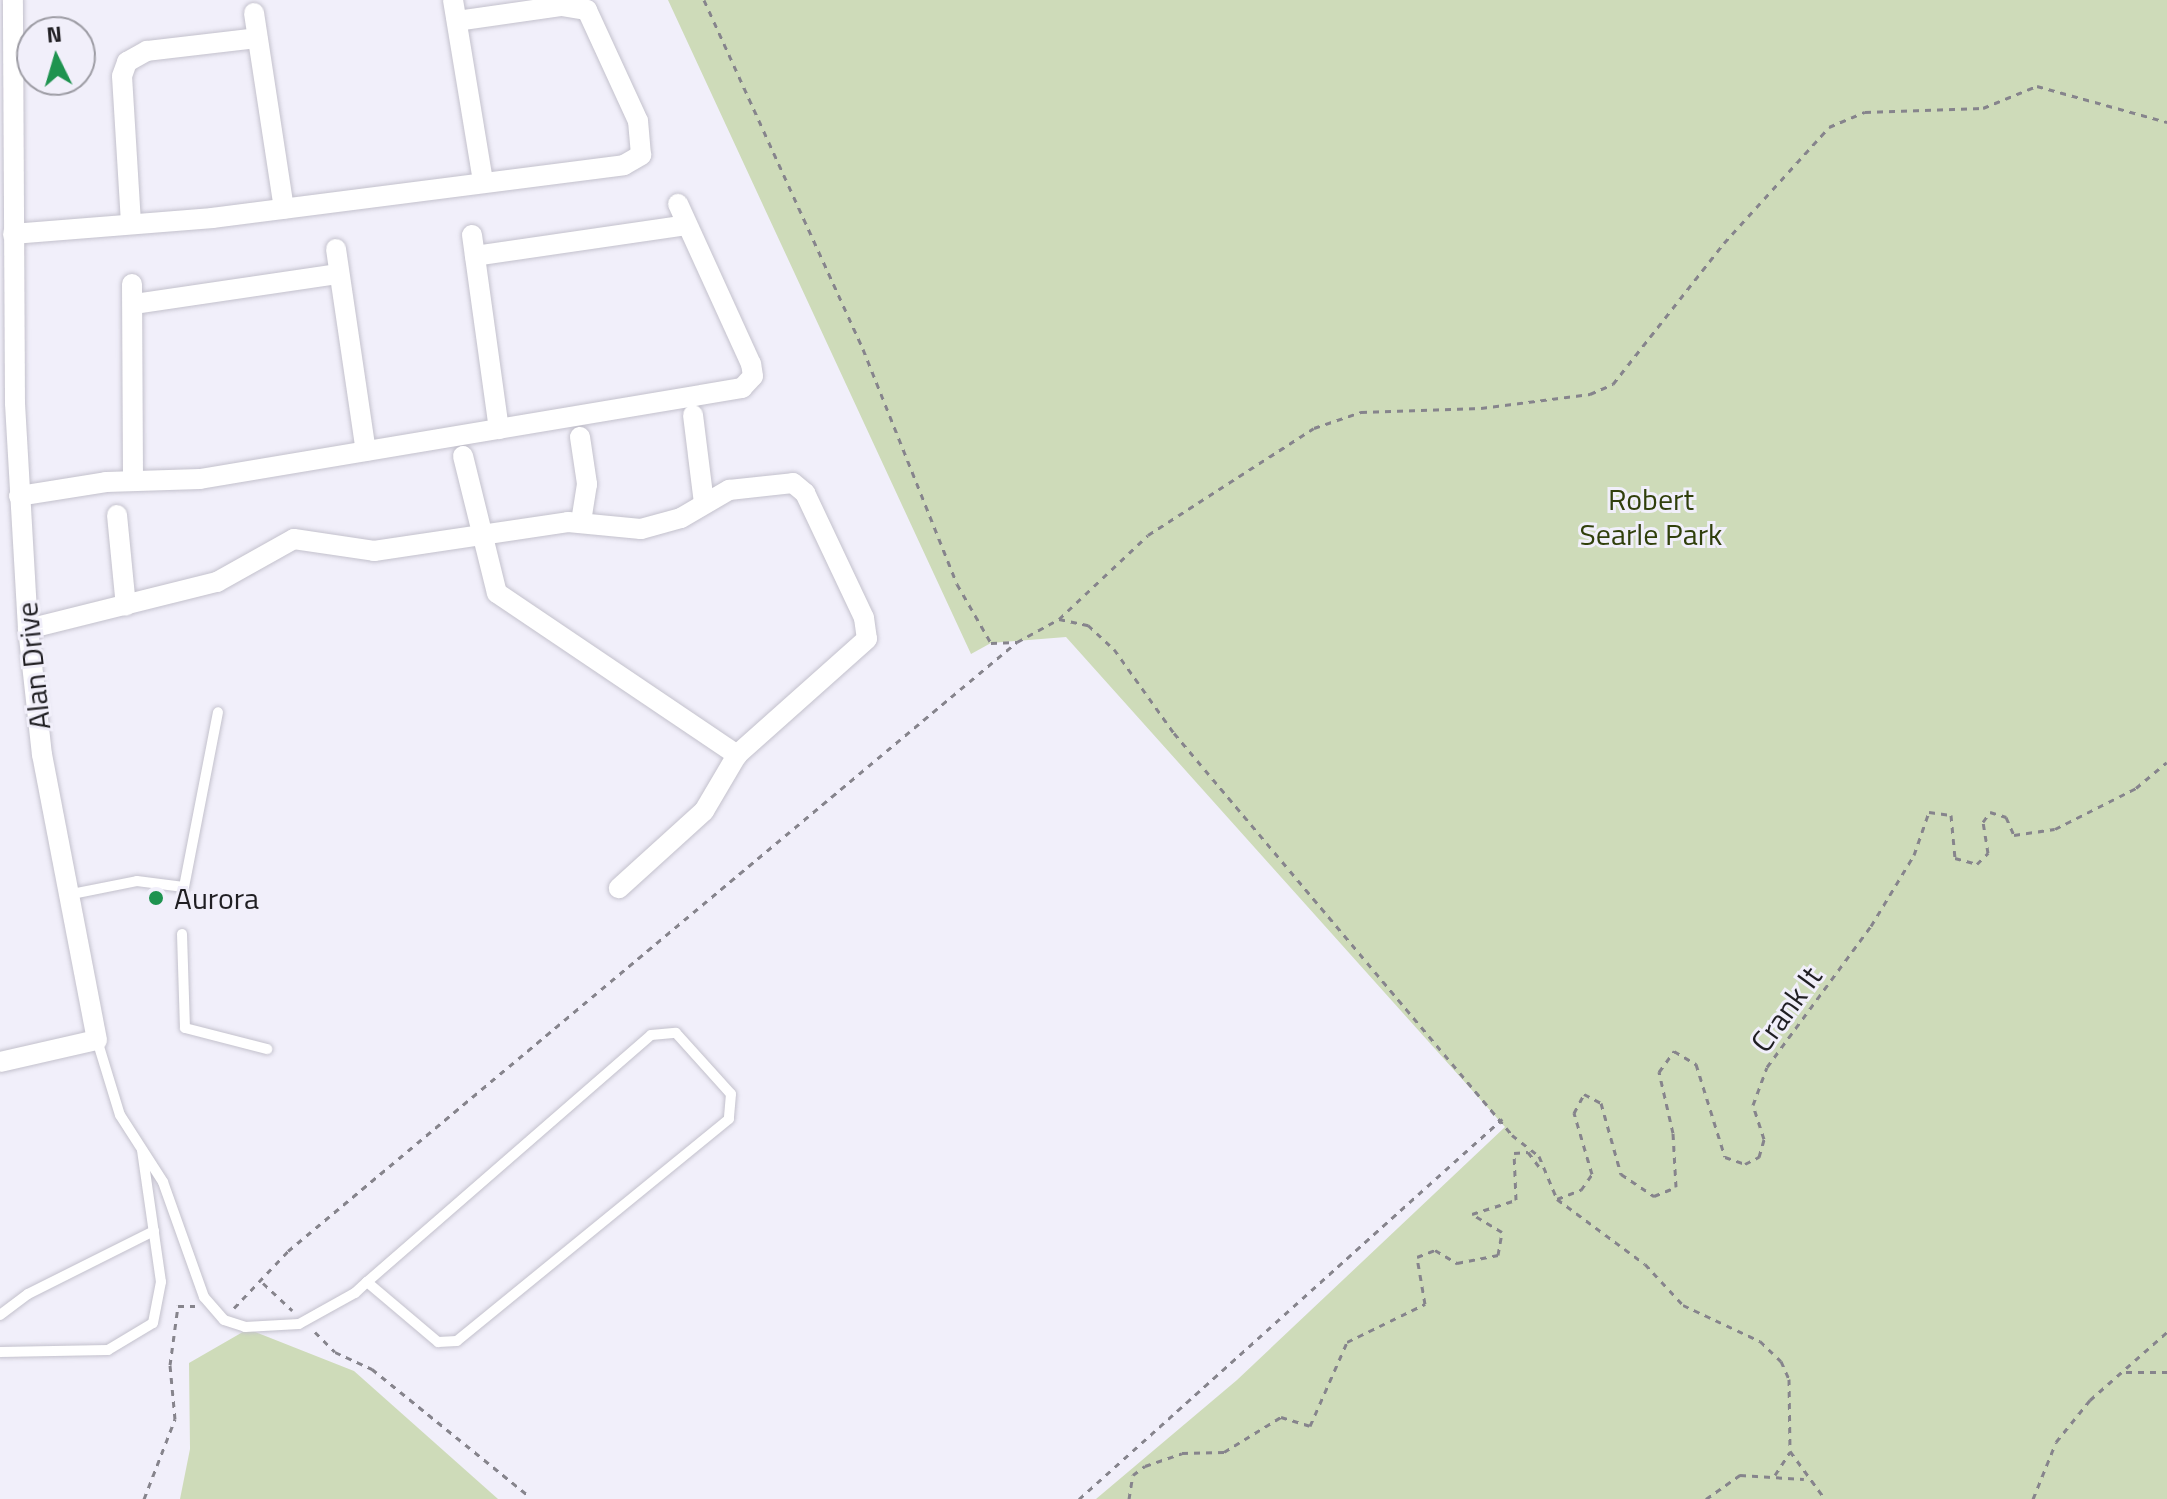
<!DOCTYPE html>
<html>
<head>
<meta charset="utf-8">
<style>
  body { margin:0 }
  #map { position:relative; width:2167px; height:1499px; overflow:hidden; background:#f1effa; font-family:"Titillium Web",sans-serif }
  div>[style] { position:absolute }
  .green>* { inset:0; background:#cedbb9 }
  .path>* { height:3px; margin-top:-1.5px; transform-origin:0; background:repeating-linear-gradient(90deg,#86848c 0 6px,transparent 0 12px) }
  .roads { filter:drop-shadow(0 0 2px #c3c1cc) drop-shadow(0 0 2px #c3c1cc) }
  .lane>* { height:10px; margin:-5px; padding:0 5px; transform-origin:5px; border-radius:5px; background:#fff }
  .street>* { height:20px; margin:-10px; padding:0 10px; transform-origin:10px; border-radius:10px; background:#fff }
  .dots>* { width:22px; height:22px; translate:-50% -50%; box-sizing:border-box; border:4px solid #f1effa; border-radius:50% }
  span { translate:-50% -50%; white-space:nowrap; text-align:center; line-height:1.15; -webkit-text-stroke:6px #f1effa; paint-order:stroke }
  .park-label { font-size:30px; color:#303f0b }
  .street-label { font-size:30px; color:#201f23 }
  .poi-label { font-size:30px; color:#201f23 }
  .left { translate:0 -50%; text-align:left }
  .north { position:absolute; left:16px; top:16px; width:80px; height:80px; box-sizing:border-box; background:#f1effa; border:2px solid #9d9ca4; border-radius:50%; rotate:355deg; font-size:22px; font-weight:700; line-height:32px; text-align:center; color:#201f23 }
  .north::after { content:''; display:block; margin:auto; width:28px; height:36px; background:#1e934f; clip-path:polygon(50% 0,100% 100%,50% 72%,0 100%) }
</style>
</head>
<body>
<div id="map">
  <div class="green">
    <i style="clip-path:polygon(668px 0,2167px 0,2167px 1499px,1096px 1499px,1237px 1380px,1505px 1127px,1066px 637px,991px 643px,971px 654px)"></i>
    <i style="clip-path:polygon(248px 1329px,354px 1371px,498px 1499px,180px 1499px,190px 1449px,189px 1363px)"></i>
  </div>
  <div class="path">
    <i style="left:704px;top:0;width:384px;rotate:65.5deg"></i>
    <i style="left:863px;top:349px;width:253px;rotate:68.2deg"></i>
    <i style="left:957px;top:584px;width:68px;rotate:60deg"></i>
    <i style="left:991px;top:643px;width:26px;rotate:-2deg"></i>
    <i style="left:1059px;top:619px;width:122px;rotate:-43.3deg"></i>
    <i style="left:1148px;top:535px;width:197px;rotate:-32.8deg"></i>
    <i style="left:1314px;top:428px;width:50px;rotate:-18.8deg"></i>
    <i style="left:1361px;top:412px;width:120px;rotate:-1.9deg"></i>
    <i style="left:1481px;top:408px;width:110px;rotate:-7.3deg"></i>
    <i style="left:1590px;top:394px;width:25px;rotate:-23deg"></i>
    <i style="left:1613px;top:384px;width:179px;rotate:-51.8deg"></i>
    <i style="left:1724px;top:243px;width:156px;rotate:-47.8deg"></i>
    <i style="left:1829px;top:127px;width:39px;rotate:-23deg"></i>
    <i style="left:1865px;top:112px;width:118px;rotate:-1.9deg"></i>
    <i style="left:1983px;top:108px;width:58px;rotate:-22.2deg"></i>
    <i style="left:2037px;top:86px;width:135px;rotate:15.5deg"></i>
    <i style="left:1557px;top:1199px;width:26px;rotate:-21deg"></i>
    <i style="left:1581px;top:1190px;width:19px;rotate:-55deg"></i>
    <i style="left:1592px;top:1174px;width:64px;rotate:-106.4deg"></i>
    <i style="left:1574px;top:1113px;width:21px;rotate:-62deg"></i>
    <i style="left:1584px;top:1094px;width:19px;rotate:28deg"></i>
    <i style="left:1601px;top:1103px;width:74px;rotate:74.3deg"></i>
    <i style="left:1621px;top:1174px;width:40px;rotate:34deg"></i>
    <i style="left:1654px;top:1196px;width:24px;rotate:-22deg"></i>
    <i style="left:1676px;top:1187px;width:54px;rotate:-93.2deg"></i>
    <i style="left:1673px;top:1133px;width:63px;rotate:-102.9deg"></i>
    <i style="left:1659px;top:1072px;width:26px;rotate:-54deg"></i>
    <i style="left:1674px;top:1051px;width:26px;rotate:31deg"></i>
    <i style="left:1696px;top:1064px;width:97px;rotate:72.7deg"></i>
    <i style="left:1725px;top:1157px;width:21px;rotate:19deg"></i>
    <i style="left:1745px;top:1164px;width:16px;rotate:-27deg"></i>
    <i style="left:1759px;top:1157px;width:19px;rotate:-74deg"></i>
    <i style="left:1764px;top:1139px;width:36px;rotate:-108deg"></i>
    <i style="left:1753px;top:1105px;width:40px;rotate:-69.8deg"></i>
    <i style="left:1767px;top:1067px;width:175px;rotate:-53.6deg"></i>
    <i style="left:1871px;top:926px;width:83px;rotate:-58.8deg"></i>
    <i style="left:1914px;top:855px;width:46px;rotate:-70.8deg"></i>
    <i style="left:1929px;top:812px;width:22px;rotate:8deg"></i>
    <i style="left:1951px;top:815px;width:43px;rotate:84.7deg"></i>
    <i style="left:1955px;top:858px;width:23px;rotate:15deg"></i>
    <i style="left:1977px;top:864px;width:16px;rotate:-45deg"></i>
    <i style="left:1988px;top:853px;width:31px;rotate:-99deg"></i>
    <i style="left:1983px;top:822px;width:12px;rotate:-55deg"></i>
    <i style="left:1990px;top:812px;width:17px;rotate:17deg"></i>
    <i style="left:2006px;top:817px;width:20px;rotate:66deg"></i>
    <i style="left:2014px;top:835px;width:41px;rotate:-8.3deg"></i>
    <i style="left:2055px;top:829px;width:91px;rotate:-26.8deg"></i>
    <i style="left:2136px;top:788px;width:40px;rotate:-40deg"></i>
    <i style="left:263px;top:1283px;width:40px;rotate:43deg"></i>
    <i style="left:234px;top:1308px;width:79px;rotate:-46.5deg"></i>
    <i style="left:288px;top:1251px;width:950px;rotate:-39.88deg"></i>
    <i style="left:1017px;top:642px;width:48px;rotate:-28.7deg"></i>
    <i style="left:1059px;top:619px;width:30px;rotate:12deg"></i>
    <i style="left:1088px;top:625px;width:35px;rotate:43deg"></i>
    <i style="left:1114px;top:649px;width:103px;rotate:54.5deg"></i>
    <i style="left:1174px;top:733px;width:525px;rotate:49.94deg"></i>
    <i style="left:1512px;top:1135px;width:34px;rotate:38deg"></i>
    <i style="left:1539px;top:1156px;width:47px;rotate:67.3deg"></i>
    <i style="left:1557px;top:1199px;width:109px;rotate:36.5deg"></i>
    <i style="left:1645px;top:1264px;width:56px;rotate:47.2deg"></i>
    <i style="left:1683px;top:1305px;width:85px;rotate:25.1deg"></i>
    <i style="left:1760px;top:1341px;width:29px;rotate:44deg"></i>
    <i style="left:1781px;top:1361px;width:20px;rotate:66deg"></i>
    <i style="left:1789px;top:1379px;width:72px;rotate:89.2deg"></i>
    <i style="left:1790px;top:1451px;width:59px;rotate:53.9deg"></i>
    <i style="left:315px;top:1332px;width:28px;rotate:45deg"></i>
    <i style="left:335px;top:1352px;width:41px;rotate:24.7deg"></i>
    <i style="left:372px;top:1369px;width:203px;rotate:39deg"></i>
    <i style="left:2126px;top:1372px;width:41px"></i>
    <i style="left:1775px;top:1475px;width:27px;rotate:-57deg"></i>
    <i style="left:144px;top:1499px;width:86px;rotate:-68.8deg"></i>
    <i style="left:175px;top:1419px;width:54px;rotate:-95.3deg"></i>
    <i style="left:170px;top:1365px;width:60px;rotate:-82.3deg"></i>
    <i style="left:178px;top:1306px;width:17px"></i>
    <i style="left:1079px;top:1499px;width:569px;rotate:-41.93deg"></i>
    <i style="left:1129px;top:1499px;width:24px;rotate:-81deg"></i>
    <i style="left:1133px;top:1475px;width:15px;rotate:-37deg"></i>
    <i style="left:1145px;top:1466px;width:39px;rotate:-19deg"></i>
    <i style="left:1182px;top:1453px;width:42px;rotate:-1.4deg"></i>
    <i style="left:1224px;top:1452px;width:67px;rotate:-31.6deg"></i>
    <i style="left:1281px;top:1417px;width:30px;rotate:17deg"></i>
    <i style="left:1310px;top:1426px;width:92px;rotate:-66.2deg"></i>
    <i style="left:1347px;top:1342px;width:87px;rotate:-26deg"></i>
    <i style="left:1425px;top:1304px;width:48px;rotate:-99.7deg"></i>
    <i style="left:1417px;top:1257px;width:19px;rotate:-21deg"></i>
    <i style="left:1435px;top:1250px;width:26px;rotate:31deg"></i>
    <i style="left:1457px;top:1263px;width:42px;rotate:-11deg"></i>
    <i style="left:1498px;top:1255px;width:23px;rotate:-80deg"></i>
    <i style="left:1502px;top:1232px;width:35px;rotate:-149deg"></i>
    <i style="left:1472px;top:1214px;width:46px;rotate:-17.7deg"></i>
    <i style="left:1516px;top:1200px;width:47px;rotate:-92.4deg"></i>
    <i style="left:1514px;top:1153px;width:14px;rotate:-4deg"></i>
    <i style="left:1528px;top:1152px;width:21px;rotate:53deg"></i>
    <i style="left:1706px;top:1499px;width:42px;rotate:-35.2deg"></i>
    <i style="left:1740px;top:1475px;width:64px;rotate:3.6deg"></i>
    <i style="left:2033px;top:1499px;width:61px;rotate:-68deg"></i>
    <i style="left:2056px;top:1442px;width:54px;rotate:-51deg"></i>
    <i style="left:2090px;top:1400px;width:103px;rotate:-41.4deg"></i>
  </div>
  <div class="roads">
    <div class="lane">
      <i style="left:67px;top:895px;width:71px;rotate:-11.3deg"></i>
      <i style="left:137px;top:881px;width:47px;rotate:7.3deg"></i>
      <i style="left:184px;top:887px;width:178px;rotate:-79deg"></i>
      <i style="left:182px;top:934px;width:94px;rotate:88.2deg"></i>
      <i style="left:185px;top:1028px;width:85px;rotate:14.4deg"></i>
      <i style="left:97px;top:1040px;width:78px;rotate:73deg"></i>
      <i style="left:120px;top:1115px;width:80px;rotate:57.3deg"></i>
      <i style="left:163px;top:1182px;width:122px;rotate:70.4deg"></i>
      <i style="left:204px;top:1297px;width:30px;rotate:49deg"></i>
      <i style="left:224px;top:1320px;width:22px;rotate:18deg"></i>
      <i style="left:245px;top:1327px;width:54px;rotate:-3.2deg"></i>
      <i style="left:299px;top:1324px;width:64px;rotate:-29deg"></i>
      <i style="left:355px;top:1293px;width:16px;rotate:-43deg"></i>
      <i style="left:367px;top:1282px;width:376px;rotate:-41deg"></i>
      <i style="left:651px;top:1035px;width:25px;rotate:-5deg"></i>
      <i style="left:676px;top:1033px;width:82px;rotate:48deg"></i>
      <i style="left:731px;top:1094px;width:25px;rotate:95deg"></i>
      <i style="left:729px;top:1119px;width:351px;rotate:140.8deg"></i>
      <i style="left:457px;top:1341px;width:19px;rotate:177deg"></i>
      <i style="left:438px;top:1342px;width:93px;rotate:-139.8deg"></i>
      <i style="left:0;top:1315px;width:35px;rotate:-37deg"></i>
      <i style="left:28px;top:1294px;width:141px;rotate:-26.6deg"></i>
      <i style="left:0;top:1352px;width:108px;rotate:-1.1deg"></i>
      <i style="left:108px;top:1350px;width:52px;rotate:-31deg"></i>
      <i style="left:153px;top:1323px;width:42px;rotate:-79deg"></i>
      <i style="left:161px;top:1282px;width:133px;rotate:-98.2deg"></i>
    </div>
    <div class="street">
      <i style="left:453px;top:0;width:184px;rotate:80.6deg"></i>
      <i style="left:254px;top:13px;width:198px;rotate:81.3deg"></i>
      <i style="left:131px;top:223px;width:147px;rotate:-93.5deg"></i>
      <i style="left:122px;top:76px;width:15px;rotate:-70deg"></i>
      <i style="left:127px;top:62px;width:23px;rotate:-29deg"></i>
      <i style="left:147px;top:51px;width:111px;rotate:-6.7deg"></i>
      <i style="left:13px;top:234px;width:200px;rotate:-4.6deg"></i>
      <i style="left:212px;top:218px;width:415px;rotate:-7.3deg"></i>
      <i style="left:624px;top:165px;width:20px;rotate:-30deg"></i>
      <i style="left:641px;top:155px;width:34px;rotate:-95deg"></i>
      <i style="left:638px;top:121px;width:122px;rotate:-114.7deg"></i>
      <i style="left:587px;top:10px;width:26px;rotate:-171deg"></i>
      <i style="left:561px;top:6px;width:105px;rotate:171.8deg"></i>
      <i style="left:472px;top:235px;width:196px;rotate:82.1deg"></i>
      <i style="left:336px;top:249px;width:204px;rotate:81.6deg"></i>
      <i style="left:475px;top:256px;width:214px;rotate:-8.3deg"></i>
      <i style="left:132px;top:284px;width:196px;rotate:89.7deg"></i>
      <i style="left:135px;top:304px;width:206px;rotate:-8.4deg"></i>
      <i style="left:693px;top:415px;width:89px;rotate:82.9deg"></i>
      <i style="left:580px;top:437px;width:48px;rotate:81.5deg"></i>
      <i style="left:587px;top:484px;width:38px;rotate:99deg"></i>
      <i style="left:463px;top:456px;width:141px;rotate:76.1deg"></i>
      <i style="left:497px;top:593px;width:290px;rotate:34deg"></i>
      <i style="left:19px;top:496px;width:88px;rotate:-9.1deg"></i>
      <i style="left:106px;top:482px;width:94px;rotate:-1.8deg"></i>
      <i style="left:200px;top:479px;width:550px;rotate:-9.53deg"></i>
      <i style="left:742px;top:388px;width:16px;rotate:-47deg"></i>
      <i style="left:753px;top:376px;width:12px;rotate:-99deg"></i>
      <i style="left:751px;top:364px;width:176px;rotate:-114.5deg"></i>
      <i style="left:117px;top:515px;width:91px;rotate:84.4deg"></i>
      <i style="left:28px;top:629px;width:195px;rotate:-14deg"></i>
      <i style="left:217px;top:582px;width:88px;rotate:-29.2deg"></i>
      <i style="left:294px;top:539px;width:81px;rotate:8.5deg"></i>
      <i style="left:374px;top:551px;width:196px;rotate:-8.5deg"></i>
      <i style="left:568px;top:522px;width:73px;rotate:5.5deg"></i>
      <i style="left:641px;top:529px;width:41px;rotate:-15.4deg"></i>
      <i style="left:681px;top:518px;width:56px;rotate:-30.3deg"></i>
      <i style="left:729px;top:490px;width:64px;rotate:-6.2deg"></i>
      <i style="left:793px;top:483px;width:16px;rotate:40deg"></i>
      <i style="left:805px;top:493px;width:138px;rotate:64.7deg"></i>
      <i style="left:864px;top:618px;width:21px;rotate:82deg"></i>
      <i style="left:867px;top:639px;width:174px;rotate:138.3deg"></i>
      <i style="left:737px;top:755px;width:65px;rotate:120.5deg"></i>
      <i style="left:704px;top:811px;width:115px;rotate:137.8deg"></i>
      <i style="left:0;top:1062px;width:99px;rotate:-12.8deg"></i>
      <i style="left:97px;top:1040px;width:290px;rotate:-100.9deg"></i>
      <i style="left:42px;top:755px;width:127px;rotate:-96.3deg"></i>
      <i style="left:28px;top:629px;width:226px;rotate:-93.3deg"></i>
      <i style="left:15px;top:403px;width:403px;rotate:-90.3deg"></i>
    </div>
  </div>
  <div class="dots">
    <i style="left:156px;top:898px;background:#1e934f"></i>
  </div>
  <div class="park-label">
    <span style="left:1651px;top:516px">Robert<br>Searle Park</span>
  </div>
  <div class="street-label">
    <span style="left:33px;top:666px;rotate:-96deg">Alan Drive</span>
    <span style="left:1786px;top:1009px;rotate:-54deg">Crank It</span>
  </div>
  <div class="poi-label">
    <span class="left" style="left:174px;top:898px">Aurora</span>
  </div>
  <div class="north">N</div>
</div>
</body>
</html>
